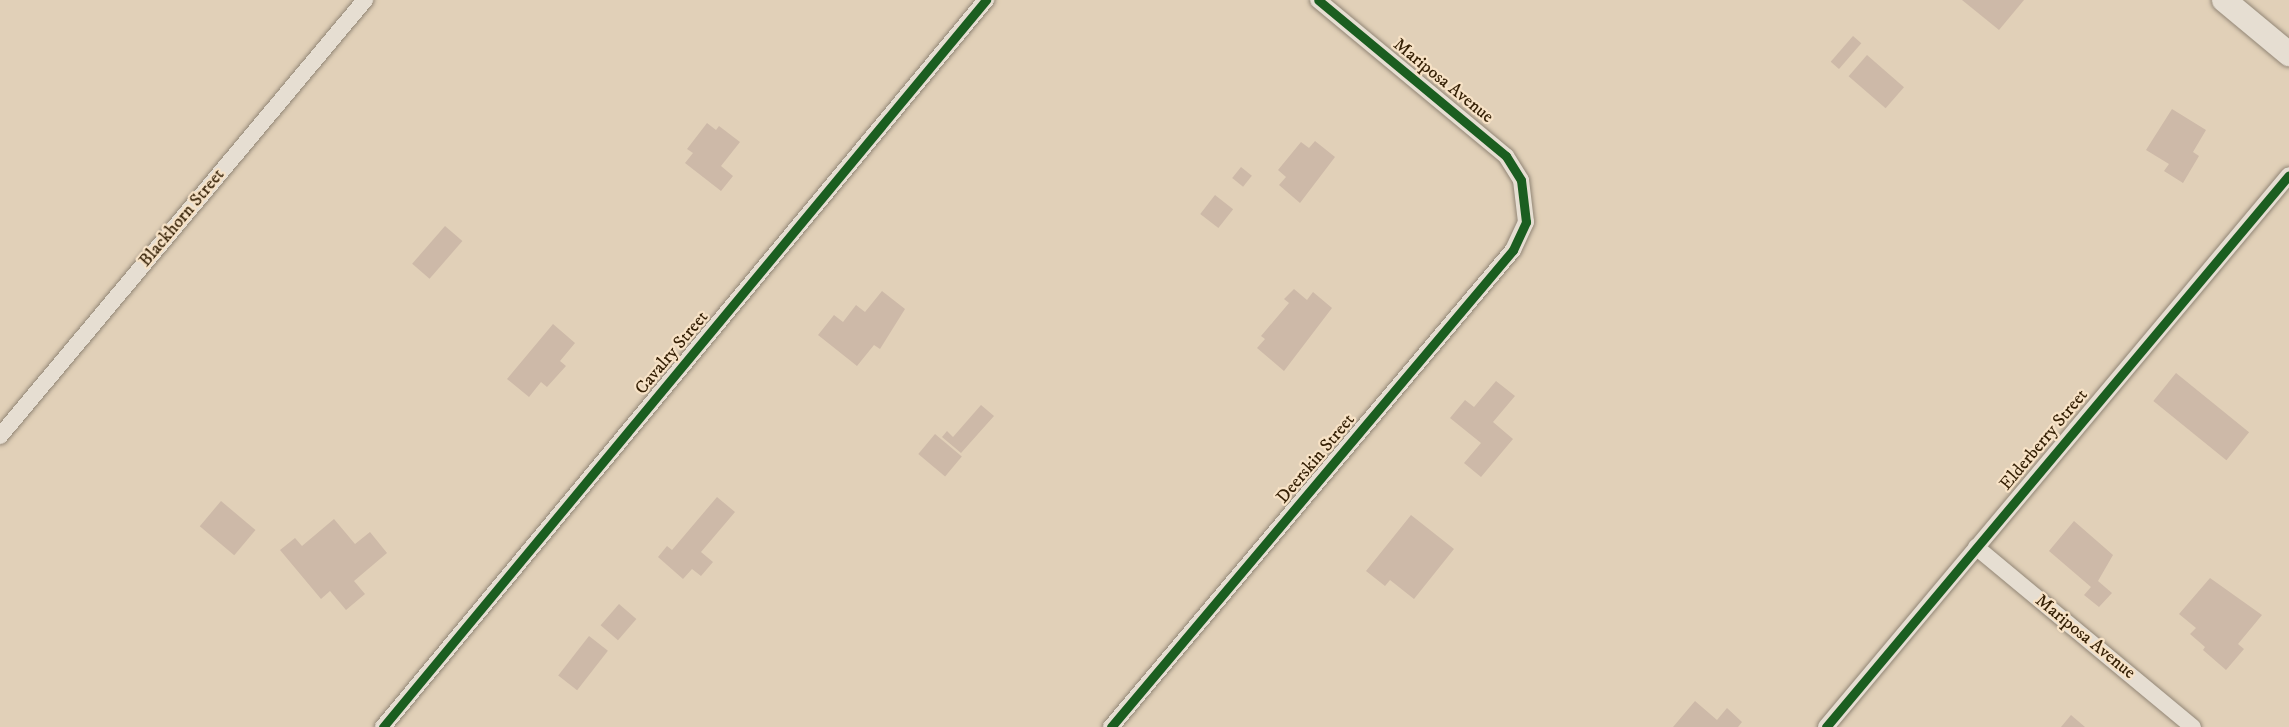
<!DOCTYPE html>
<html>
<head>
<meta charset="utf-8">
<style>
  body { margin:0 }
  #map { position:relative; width:2289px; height:727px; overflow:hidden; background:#e1d0b8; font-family:"IM FELL DW Pica",serif }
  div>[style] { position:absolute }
  .building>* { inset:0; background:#cdb9a8; transform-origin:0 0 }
  .roads { filter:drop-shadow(0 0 2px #928676) drop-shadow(0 0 2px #928676) }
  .street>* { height:16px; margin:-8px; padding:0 8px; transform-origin:8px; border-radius:8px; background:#e6ded2 }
  .secondary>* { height:24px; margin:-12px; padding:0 12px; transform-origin:12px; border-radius:12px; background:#e6ded2 }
  .cycleway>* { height:9px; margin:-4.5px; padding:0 4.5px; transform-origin:4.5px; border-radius:4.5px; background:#1b5e20 }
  span { translate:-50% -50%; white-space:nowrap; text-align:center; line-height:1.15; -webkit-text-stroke:4.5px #f7e2c6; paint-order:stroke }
  .street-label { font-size:18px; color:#352005 }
</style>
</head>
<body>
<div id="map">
  <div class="building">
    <i style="clip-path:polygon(1962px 0,2024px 0,1999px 30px)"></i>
    <i style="left:1853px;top:36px;width:11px;height:34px;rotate:41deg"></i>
    <i style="left:1867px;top:55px;width:49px;height:28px;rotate:41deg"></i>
    <i style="clip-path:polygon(2172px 109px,2206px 130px,2193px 152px,2199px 156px,2183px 183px,2164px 171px,2169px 164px,2146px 150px)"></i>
    <i style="clip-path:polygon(707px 123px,716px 130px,719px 126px,740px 142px,721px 166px,733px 176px,721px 191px,685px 163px,693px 153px,687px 149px)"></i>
    <i style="clip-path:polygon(1315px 141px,1335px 157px,1300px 203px,1279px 185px,1286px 177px,1278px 170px,1301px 142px,1309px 148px)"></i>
    <i style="left:1241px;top:167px;width:14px;height:14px;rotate:39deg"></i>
    <i style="left:1215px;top:195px;width:23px;height:24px;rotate:38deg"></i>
    <i style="left:445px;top:226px;width:23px;height:50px;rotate:41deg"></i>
    <i style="clip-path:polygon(1294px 289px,1307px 300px,1313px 292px,1332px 308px,1284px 371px,1257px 348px,1265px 339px,1261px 336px,1289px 303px,1284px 299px)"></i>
    <i style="clip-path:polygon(882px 291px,905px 309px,880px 349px,874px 345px,857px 366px,818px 335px,834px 315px,843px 322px,856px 305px,865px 312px)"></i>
    <i style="clip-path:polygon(553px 324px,575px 343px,560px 361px,566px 366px,547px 387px,541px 382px,529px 397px,507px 379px)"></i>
    <i style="left:2176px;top:373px;width:94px;height:36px;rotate:39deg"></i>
    <i style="clip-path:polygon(1496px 381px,1515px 396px,1493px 422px,1513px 439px,1481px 477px,1464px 463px,1481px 443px,1450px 418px,1465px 400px,1474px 407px)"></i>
    <i style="clip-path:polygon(981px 405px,994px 416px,961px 453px,942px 437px,947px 431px,953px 437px)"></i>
    <i style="left:935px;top:434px;width:35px;height:26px;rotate:40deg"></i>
    <i style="clip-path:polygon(717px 497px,735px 512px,701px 552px,713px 562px,701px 576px,692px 569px,683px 579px,658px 557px,667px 546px,672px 550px)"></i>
    <i style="left:221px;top:501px;width:45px;height:33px;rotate:40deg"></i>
    <i style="clip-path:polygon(1411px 515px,1454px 549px,1414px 599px,1390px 580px,1385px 586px,1366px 571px)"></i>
    <i style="clip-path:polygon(334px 519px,355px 544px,370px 532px,387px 553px,354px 581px,365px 594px,346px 610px,330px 591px,321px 599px,280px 550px,295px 538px,302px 546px)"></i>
    <i style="clip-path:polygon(2074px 521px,2113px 555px,2098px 581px,2112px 593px,2099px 607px,2084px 595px,2091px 587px,2049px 551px)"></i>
    <i style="clip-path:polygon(2210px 578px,2262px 615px,2238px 644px,2244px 649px,2226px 670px,2203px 650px,2205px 647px,2190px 634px,2196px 628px,2179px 614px)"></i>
    <i style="left:619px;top:604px;width:23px;height:28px;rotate:41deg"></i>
    <i style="left:589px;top:636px;width:24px;height:50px;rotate:38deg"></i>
    <i style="clip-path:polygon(1695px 701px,1717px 720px,1727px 708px,1742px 722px,1738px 727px,1673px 727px)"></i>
    <i style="clip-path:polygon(2071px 715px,2085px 727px,2061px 727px)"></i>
  </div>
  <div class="roads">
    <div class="street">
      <i style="left:0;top:436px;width:569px;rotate:-50.07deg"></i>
      <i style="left:1976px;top:547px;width:282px;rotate:39.7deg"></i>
      <i style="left:383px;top:727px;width:945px;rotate:-50.33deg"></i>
      <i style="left:1111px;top:727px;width:624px;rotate:-49.88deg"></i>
      <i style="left:1513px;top:250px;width:31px;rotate:-65deg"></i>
      <i style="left:1526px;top:222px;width:42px;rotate:-96.8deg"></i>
      <i style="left:1521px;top:180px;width:28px;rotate:-122deg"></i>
      <i style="left:1506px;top:156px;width:244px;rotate:-140.3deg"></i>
      <i style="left:1826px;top:727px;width:720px;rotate:-50.01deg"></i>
    </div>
    <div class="secondary">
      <i style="left:2224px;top:0;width:85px;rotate:39.7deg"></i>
    </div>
  </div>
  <div class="cycleway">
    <i style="left:383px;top:727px;width:945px;rotate:-50.33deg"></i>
    <i style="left:1111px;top:727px;width:624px;rotate:-49.88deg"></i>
    <i style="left:1513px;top:250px;width:31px;rotate:-65deg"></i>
    <i style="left:1526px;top:222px;width:42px;rotate:-96.8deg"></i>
    <i style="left:1521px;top:180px;width:28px;rotate:-122deg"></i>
    <i style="left:1506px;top:156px;width:244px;rotate:-140.3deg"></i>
    <i style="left:1826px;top:727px;width:720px;rotate:-50.01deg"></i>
  </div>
  <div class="street-label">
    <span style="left:1443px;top:81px;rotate:39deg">Mariposa Avenue</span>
    <span style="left:182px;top:218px;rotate:-50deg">Blackhorn Street</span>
    <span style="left:672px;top:353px;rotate:-50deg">Cavalry Street</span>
    <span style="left:2044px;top:440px;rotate:-50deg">Elderberry Street</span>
    <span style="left:1316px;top:459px;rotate:-50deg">Deerskin Street</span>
    <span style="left:2085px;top:637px;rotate:39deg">Mariposa Avenue</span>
  </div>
</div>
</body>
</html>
